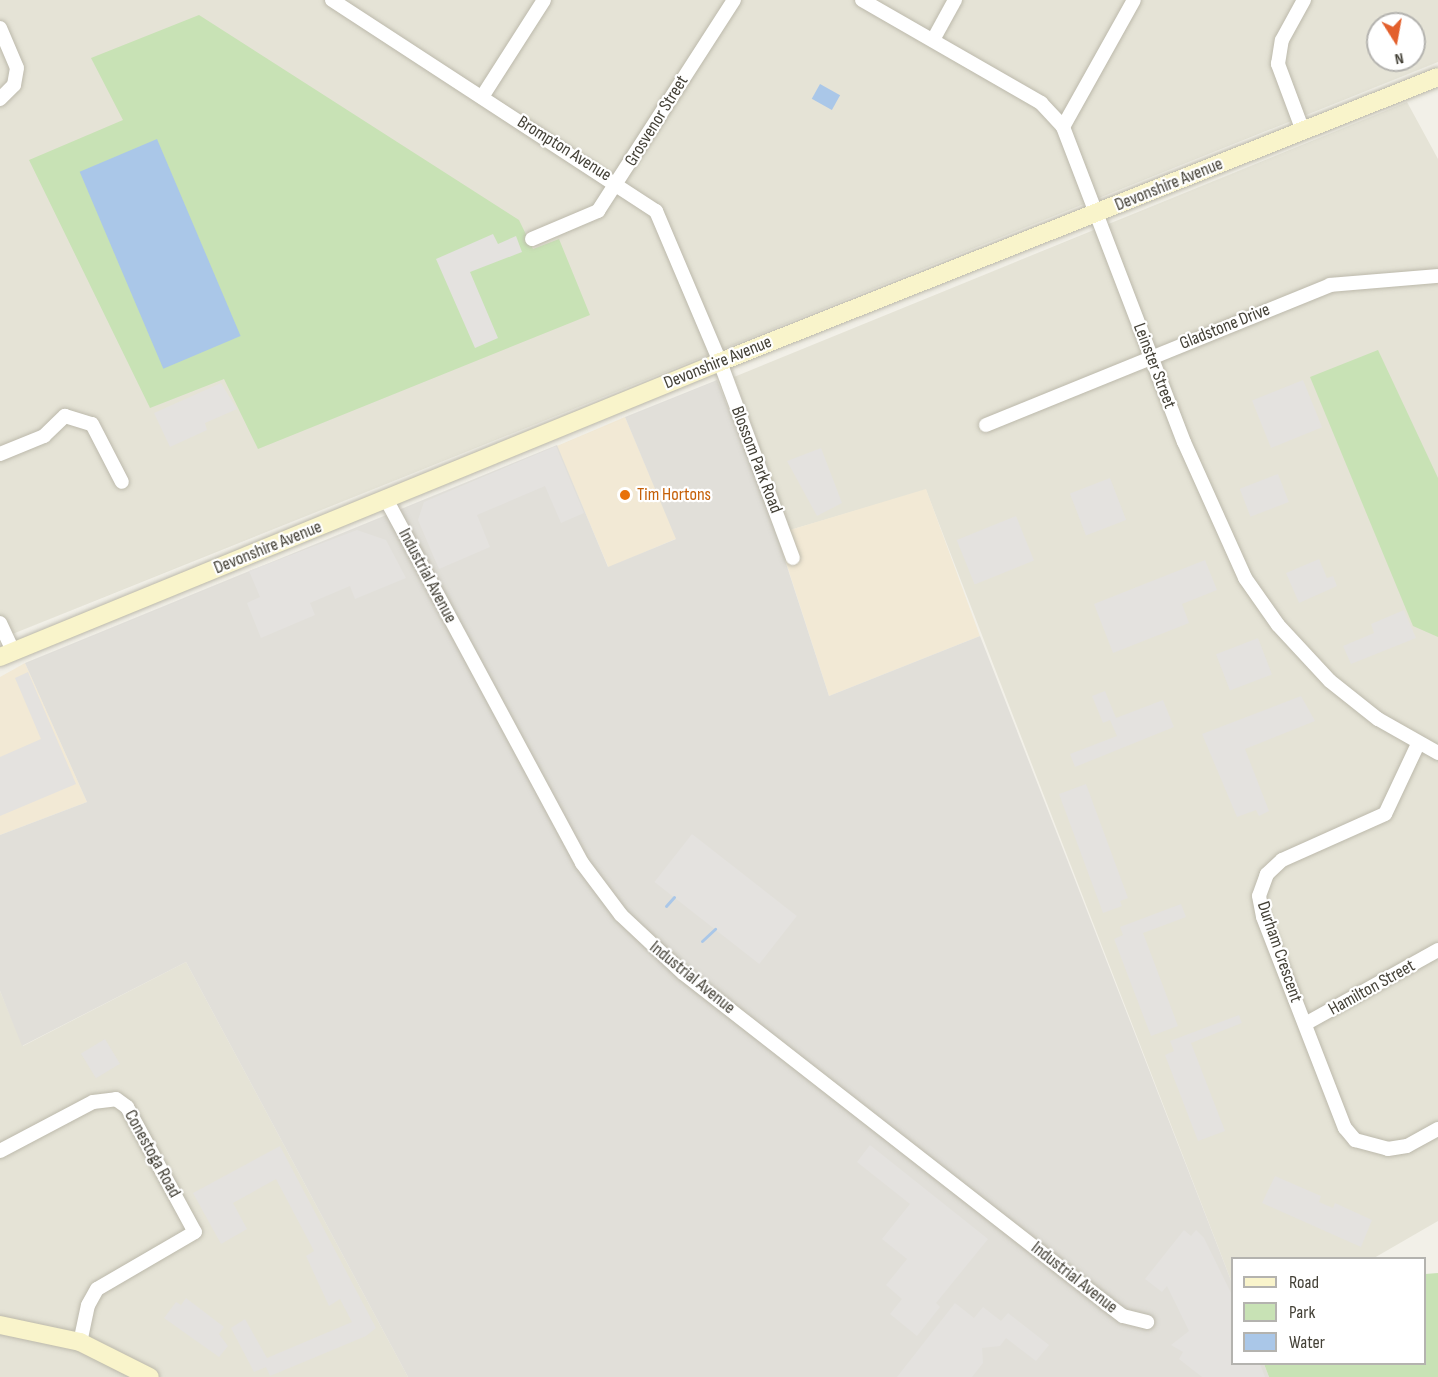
<!DOCTYPE html>
<html>
<head>
<meta charset="utf-8">
<style>
  body { margin:0 }
  #map { position:relative; width:1438px; height:1377px; overflow:hidden; background:#f2f0e8; font-family:"Sofia Sans Condensed",sans-serif }
  div>[style] { position:absolute }
  .residential>* { inset:0; background:#e5e3d6 }
  .commercial>* { inset:0; background:#f2e9d5; transform-origin:0 0 }
  .industrial>* { inset:0; background:#e1dfd9 }
  .green>* { inset:0; background:#c8e2b5 }
  .parking>* { inset:0; background:#e4e2df; transform-origin:0 0 }
  .water>* { inset:0; background:#aac7e8; transform-origin:0 0 }
  .stream>* { height:3px; margin:-1.5px; padding:0 1.5px; transform-origin:1.5px; border-radius:1.5px; background:#aac7e8 }
  .roads { filter:drop-shadow(0 0 2px #bcb9ab) drop-shadow(0 0 2px #bcb9ab) }
  .street>* { height:14px; margin:-7px; padding:0 7px; transform-origin:7px; border-radius:7px; background:#fff }
  .secondary>* { height:18px; margin:-9px; padding:0 9px; transform-origin:9px; border-radius:9px; background:#f9f4cb }
  .dots>* { width:16px; height:16px; translate:-50% -50%; box-sizing:border-box; border:3px solid #fff; border-radius:50% }
  span { translate:-50% -50%; white-space:nowrap; text-align:center; line-height:1.15; -webkit-text-stroke:4.5px #fff; paint-order:stroke }
  .street-label { font-size:18px; color:#444137 }
  .food-label { font-size:18px; color:#c56008 }
  .left { translate:0 -50%; text-align:left }
  .legend { position:absolute; left:1231px; top:1257px; width:195px; height:108px; box-sizing:border-box; background:#fff; border:2px solid #b4b3af; margin:0; padding:8px 10px; list-style:none; font-size:18px; color:#444137 }
  .legend li { display:flex; align-items:center; gap:12px; height:30px }
  .legend b { width:30px; border:2px solid #b4b3af }
  .north { position:absolute; left:1366px; top:12px; width:60px; height:60px; box-sizing:border-box; background:#fff; border:2px solid #b4b3af; border-radius:50%; rotate:169deg; font-size:16px; font-weight:700; line-height:24px; text-align:center; color:#444137 }
  .north::after { content:''; display:block; margin:auto; width:21px; height:27px; background:#e3602d; clip-path:polygon(50% 0,100% 100%,50% 72%,0 100%) }
</style>
</head>
<body>
<div id="map">
  <div class="residential">
    <i style="clip-path:polygon(evenodd,0 0,1438px 0,1438px 62px,0 639px,0 0,1378px 24px,1414px 24px,1414px 60px,1378px 60px,1378px 24px)"></i>
    <i style="clip-path:polygon(1407px 102px,1438px 159px,1438px 1221px,1374px 1258px,1232px 1258px,1232px 1283px,926px 490px,790px 530px,734px 377px)"></i>
    <i style="clip-path:polygon(186px 962px,408px 1377px,0 1377px,0 991px,23px 1046px)"></i>
  </div>
  <div class="commercial">
    <i style="left:625px;top:417px;width:132px;height:74px;rotate:67deg"></i>
    <i style="clip-path:polygon(926px 489px,980px 636px,829px 696px,781px 547px,790px 530px)"></i>
    <i style="clip-path:polygon(25px 663px,87px 802px,0 835px,0 677px)"></i>
  </div>
  <div class="industrial">
    <i style="clip-path:polygon(717px 380px,770px 514px,829px 696px,980px 636px,1232px 1283px,1232px 1364px,1264px 1364px,1269px 1377px,408px 1377px,186px 962px,22px 1046px,0 991px,0 835px,87px 802px,25px 663px,557px 445px,608px 567px,676px 539px,625px 417px)"></i>
  </div>
  <div class="green">
    <i style="clip-path:polygon(199px 15px,519px 220px,533px 249px,559px 239px,590px 315px,258px 449px,224px 379px,150px 408px,29px 160px,123px 120px,91px 58px)"></i>
    <i style="clip-path:polygon(1378px 350px,1438px 478px,1438px 637px,1413px 626px,1310px 377px)"></i>
    <i style="clip-path:polygon(1438px 1273px,1438px 1377px,1269px 1377px,1264px 1364px,1424px 1364px,1425px 1274px)"></i>
  </div>
  <div class="parking">
    <i style="clip-path:polygon(493px 234px,498px 244px,516px 236px,522px 252px,470px 272px,498px 338px,475px 348px,436px 259px)"></i>
    <i style="left:1303px;top:380px;width:51px;height:55px;rotate:68deg"></i>
    <i style="clip-path:polygon(221px 383px,237px 409px,205px 423px,207px 430px,170px 447px,154px 413px)"></i>
    <i style="clip-path:polygon(556px 446px,584px 513px,561px 523px,545px 486px,477px 515px,490px 547px,439px 569px,418px 520px,424px 502px)"></i>
    <i style="clip-path:polygon(821px 448px,842px 503px,817px 516px,787px 461px)"></i>
    <i style="left:1278px;top:474px;width:30px;height:41px;rotate:69deg"></i>
    <i style="left:1110px;top:478px;width:45px;height:43px;rotate:69deg"></i>
    <i style="left:1016px;top:516px;width:48px;height:64px;rotate:68deg"></i>
    <i style="clip-path:polygon(357px 530px,386px 540px,406px 578px,355px 599px,350px 586px,310px 603px,315px 615px,261px 638px,247px 603px,260px 597px,249px 571px)"></i>
    <i style="clip-path:polygon(1319px 559px,1327px 578px,1333px 576px,1337px 586px,1299px 603px,1286px 573px)"></i>
    <i style="clip-path:polygon(1205px 560px,1217px 590px,1182px 604px,1189px 623px,1113px 653px,1094px 604px)"></i>
    <i style="clip-path:polygon(1404px 610px,1416px 638px,1351px 664px,1343px 646px,1374px 633px,1371px 624px)"></i>
    <i style="left:1258px;top:638px;width:39px;height:45px;rotate:69deg"></i>
    <i style="clip-path:polygon(28px 672px,76px 784px,0 816px,0 757px,41px 739px,15px 678px)"></i>
    <i style="clip-path:polygon(1105px 691px,1116px 718px,1163px 700px,1174px 727px,1075px 767px,1070px 754px,1117px 736px,1110px 720px,1103px 723px,1092px 696px)"></i>
    <i style="clip-path:polygon(1301px 696px,1315px 721px,1245px 749px,1269px 811px,1259px 816px,1256px 810px,1237px 817px,1202px 734px)"></i>
    <i style="clip-path:polygon(1086px 784px,1128px 898px,1120px 901px,1122px 906px,1103px 913px,1059px 794px)"></i>
    <i style="left:692px;top:834px;width:133px;height:61px;rotate:38deg"></i>
    <i style="clip-path:polygon(1181px 904px,1186px 917px,1143px 933px,1178px 1026px,1151px 1036px,1114px 939px,1123px 935px,1120px 927px)"></i>
    <i style="clip-path:polygon(1239px 1015px,1242px 1023px,1191px 1043px,1225px 1131px,1198px 1141px,1165px 1055px,1174px 1051px,1170px 1041px)"></i>
    <i style="left:105px;top:1039px;width:29px;height:28px;rotate:59deg"></i>
    <i style="clip-path:polygon(870px 1145px,988px 1239px,936px 1303px,940px 1307px,917px 1336px,890px 1314px,902px 1299px,886px 1285px,907px 1259px,882px 1239px,910px 1204px,857px 1162px)"></i>
    <i style="clip-path:polygon(280px 1146px,376px 1328px,366px 1336px,270px 1376px,266px 1367px,254px 1372px,231px 1328px,245px 1319px,267px 1358px,352px 1322px,340px 1299px,329px 1306px,306px 1256px,314px 1251px,276px 1179px,233px 1203px,247px 1229px,221px 1244px,193px 1193px)"></i>
    <i style="clip-path:polygon(1275px 1176px,1321px 1196px,1319px 1202px,1333px 1208px,1335px 1203px,1372px 1220px,1361px 1247px,1262px 1203px)"></i>
    <i style="clip-path:polygon(1184px 1230px,1191px 1236px,1196px 1230px,1204px 1238px,1232px 1295px,1232px 1364px,1260px 1364px,1265px 1377px,1202px 1377px,1179px 1359px,1183px 1352px,1171px 1345px,1189px 1331px,1167px 1286px,1162px 1292px,1145px 1279px)"></i>
    <i style="clip-path:polygon(186px 1298px,224px 1327px,219px 1334px,228px 1346px,219px 1357px,164px 1318px,176px 1302px,181px 1305px)"></i>
    <i style="clip-path:polygon(955px 1303px,974px 1318px,983px 1307px,1001px 1321px,1008px 1313px,1049px 1345px,1036px 1361px,1006px 1338px,1000px 1346px,982px 1348px,983px 1363px,972px 1377px,897px 1377px)"></i>
  </div>
  <div class="water">
    <i style="left:820px;top:84px;width:23px;height:17px;rotate:29deg"></i>
    <i style="left:157px;top:139px;width:214px;height:84px;rotate:67deg"></i>
  </div>
  <div class="stream">
    <i style="left:666px;top:906px;width:12px;rotate:-48deg"></i>
    <i style="left:702px;top:941px;width:18px;rotate:-43deg"></i>
  </div>
  <div class="roads">
    <div class="street">
      <i style="left:332px;top:0;width:387px;rotate:33.1deg"></i>
      <i style="left:656px;top:211px;width:164px;rotate:67deg"></i>
      <i style="left:720px;top:362px;width:209px;rotate:69.6deg"></i>
      <i style="left:862px;top:0;width:207px;rotate:29.9deg"></i>
      <i style="left:1041px;top:103px;width:33px;rotate:47deg"></i>
      <i style="left:1063px;top:127px;width:337px;rotate:69deg"></i>
      <i style="left:1184px;top:442px;width:149px;rotate:65.8deg"></i>
      <i style="left:1245px;top:578px;width:57px;rotate:54.9deg"></i>
      <i style="left:1278px;top:625px;width:76px;rotate:47.1deg"></i>
      <i style="left:1330px;top:681px;width:61px;rotate:38.4deg"></i>
      <i style="left:1378px;top:719px;width:69px;rotate:29.5deg"></i>
      <i style="left:0;top:28px;width:43px;rotate:67deg"></i>
      <i style="left:17px;top:68px;width:17px;rotate:100deg"></i>
      <i style="left:14px;top:85px;width:20px;rotate:135deg"></i>
      <i style="left:933px;top:40px;width:46px;rotate:-61.2deg"></i>
      <i style="left:482px;top:97px;width:115px;rotate:-57.4deg"></i>
      <i style="left:1063px;top:127px;width:145px;rotate:-60.8deg"></i>
      <i style="left:1303px;top:131px;width:72px;rotate:-110.5deg"></i>
      <i style="left:1278px;top:64px;width:24px;rotate:-81deg"></i>
      <i style="left:1282px;top:40px;width:46px;rotate:-61.2deg"></i>
      <i style="left:532px;top:239px;width:72px;rotate:-23deg"></i>
      <i style="left:598px;top:211px;width:251px;rotate:-57.2deg"></i>
      <i style="left:986px;top:425px;width:371px;rotate:-22.1deg"></i>
      <i style="left:1330px;top:285px;width:108px;rotate:-4.8deg"></i>
      <i style="left:0;top:454px;width:48px;rotate:-22.2deg"></i>
      <i style="left:44px;top:436px;width:29px;rotate:-44deg"></i>
      <i style="left:65px;top:416px;width:28px;rotate:17deg"></i>
      <i style="left:92px;top:424px;width:65px;rotate:62.7deg"></i>
      <i style="left:386px;top:499px;width:413px;rotate:61.7deg"></i>
      <i style="left:582px;top:863px;width:65px;rotate:53.1deg"></i>
      <i style="left:621px;top:915px;width:85px;rotate:43.1deg"></i>
      <i style="left:683px;top:973px;width:538px;rotate:37.98deg"></i>
      <i style="left:1107px;top:1304px;width:20px;rotate:37deg"></i>
      <i style="left:1123px;top:1316px;width:25px;rotate:14deg"></i>
      <i style="left:0;top:623px;width:31px;rotate:65deg"></i>
      <i style="left:1418px;top:744px;width:77px;rotate:115.2deg"></i>
      <i style="left:1385px;top:814px;width:113px;rotate:155.9deg"></i>
      <i style="left:1282px;top:860px;width:21px;rotate:137deg"></i>
      <i style="left:1267px;top:874px;width:23px;rotate:110deg"></i>
      <i style="left:1259px;top:896px;width:21px;rotate:79deg"></i>
      <i style="left:1263px;top:917px;width:226px;rotate:68.8deg"></i>
      <i style="left:1345px;top:1128px;width:16px;rotate:50deg"></i>
      <i style="left:1355px;top:1140px;width:34px;rotate:15deg"></i>
      <i style="left:1388px;top:1149px;width:19px;rotate:-9deg"></i>
      <i style="left:1407px;top:1146px;width:35px;rotate:-29deg"></i>
      <i style="left:1305px;top:1024px;width:152px;rotate:-29.1deg"></i>
      <i style="left:0;top:1151px;width:105px;rotate:-27.8deg"></i>
      <i style="left:93px;top:1102px;width:23px;rotate:-7deg"></i>
      <i style="left:116px;top:1099px;width:14px;rotate:36deg"></i>
      <i style="left:127px;top:1107px;width:142px;rotate:61.5deg"></i>
      <i style="left:195px;top:1232px;width:113px;rotate:149.8deg"></i>
      <i style="left:97px;top:1289px;width:18px;rotate:119deg"></i>
      <i style="left:88px;top:1305px;width:38px;rotate:102deg"></i>
    </div>
    <div class="secondary">
      <i style="left:0;top:657px;width:778px;rotate:-22.28deg"></i>
      <i style="left:720px;top:362px;width:772px;rotate:-21.65deg"></i>
      <i style="left:0;top:1325px;width:82px;rotate:12deg"></i>
      <i style="left:80px;top:1342px;width:78px;rotate:26.6deg"></i>
    </div>
  </div>
  <div class="dots">
    <i style="left:625px;top:495px;background:#e8710a"></i>
  </div>
  <div class="street-label">
    <span style="left:657px;top:121px;rotate:-58deg">Grosvenor Street</span>
    <span style="left:564px;top:149px;rotate:32deg">Brompton Avenue</span>
    <span style="left:1169px;top:185px;rotate:-22deg">Devonshire Avenue</span>
    <span style="left:1225px;top:327px;rotate:-22deg">Gladstone Drive</span>
    <span style="left:718px;top:363px;rotate:-22deg">Devonshire Avenue</span>
    <span style="left:1154px;top:366px;rotate:69deg">Leinster Street</span>
    <span style="left:756px;top:460px;rotate:69deg">Blossom Park Road</span>
    <span style="left:268px;top:548px;rotate:-22deg">Devonshire Avenue</span>
    <span style="left:427px;top:576px;rotate:62deg">Industrial Avenue</span>
    <span style="left:1279px;top:952px;rotate:71deg">Durham Crescent</span>
    <span style="left:692px;top:978px;rotate:39deg">Industrial Avenue</span>
    <span style="left:1372px;top:988px;rotate:-29deg">Hamilton Street</span>
    <span style="left:152px;top:1154px;rotate:61deg">Conestoga Road</span>
    <span style="left:1074px;top:1278px;rotate:38deg">Industrial Avenue</span>
  </div>
  <div class="food-label">
    <span class="left" style="left:637px;top:495px">Tim Hortons</span>
  </div>
  <ul class="legend">
  <li><b style="height:8px;background:#f9f4cb"></b>Road</li>
  <li><b style="height:16px;background:#c8e2b5"></b>Park</li>
  <li><b style="height:16px;background:#aac7e8"></b>Water</li>
  </ul>
  <div class="north">N</div>
</div>
</body>
</html>
